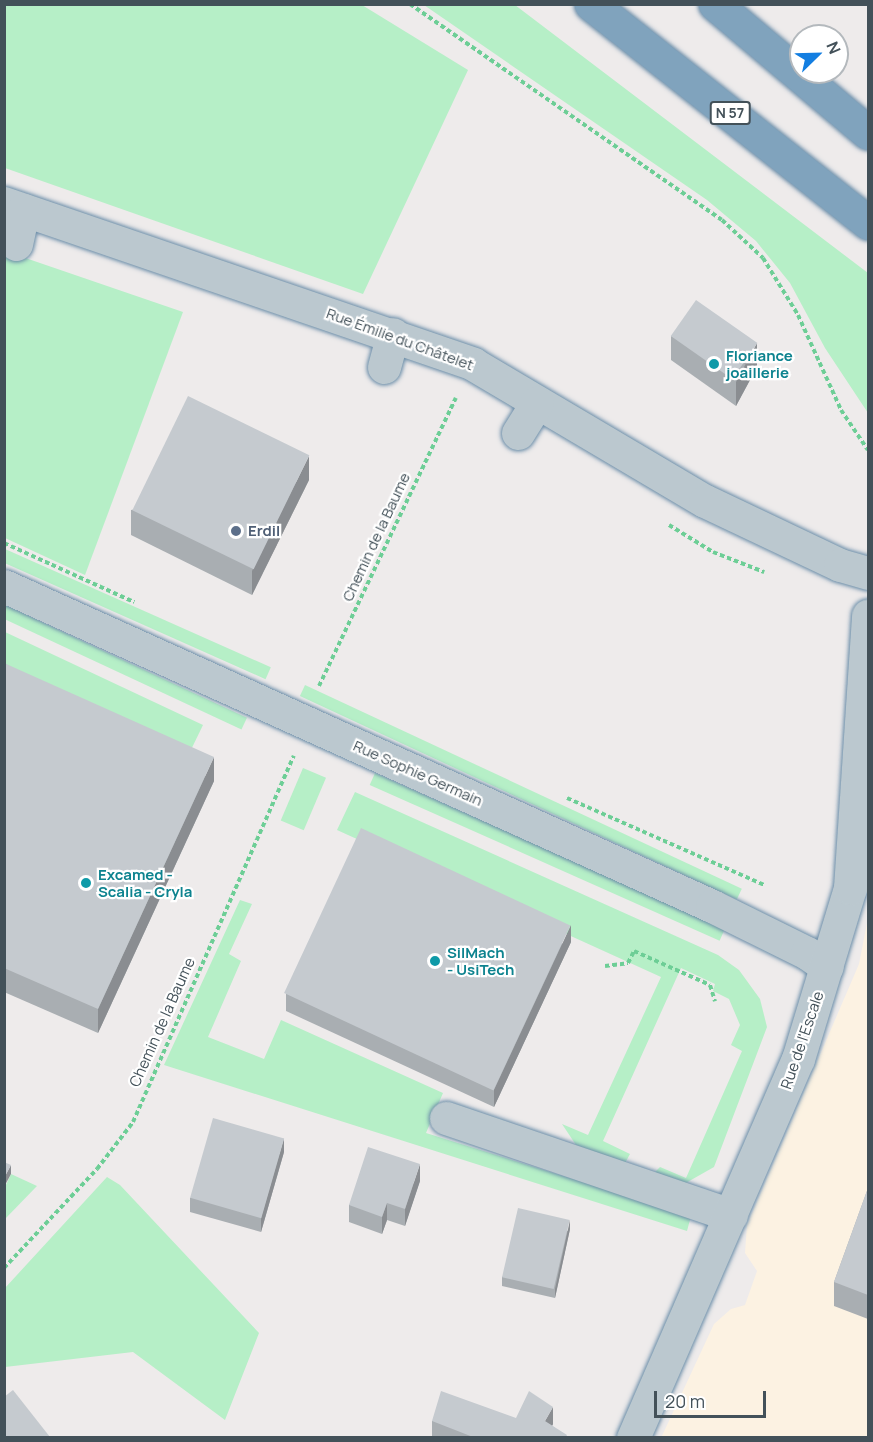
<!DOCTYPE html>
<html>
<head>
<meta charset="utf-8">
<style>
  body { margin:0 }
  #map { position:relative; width:873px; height:1442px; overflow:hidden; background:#eeebeb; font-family:Manrope,sans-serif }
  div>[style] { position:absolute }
  .commercial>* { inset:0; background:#fcf2e2 }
  .green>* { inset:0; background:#b6efc7; transform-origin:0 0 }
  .path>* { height:4px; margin-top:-2px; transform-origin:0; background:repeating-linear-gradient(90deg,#6dce96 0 4.5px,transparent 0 7.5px) }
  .roads { filter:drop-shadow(0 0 2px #6c8ea9) drop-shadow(0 0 2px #6c8ea9) }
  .minor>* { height:33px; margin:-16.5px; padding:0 16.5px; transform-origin:16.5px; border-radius:16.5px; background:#bbc8cf }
  .highway>* { height:33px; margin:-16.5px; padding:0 16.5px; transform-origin:16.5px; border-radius:16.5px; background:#80a3bd }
  .wall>* { inset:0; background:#a9aeb2 }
  .shaded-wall>* { inset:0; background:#8a8d91 }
  .building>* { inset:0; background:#c5cacf; transform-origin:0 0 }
  .dots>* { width:16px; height:16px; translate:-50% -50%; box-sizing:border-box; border:3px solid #fff; border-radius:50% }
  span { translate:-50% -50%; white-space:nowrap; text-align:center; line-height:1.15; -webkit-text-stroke:4.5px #fff; paint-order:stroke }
  .shield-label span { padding:2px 4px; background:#fff; border:2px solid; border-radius:4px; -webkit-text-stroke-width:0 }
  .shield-label { font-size:14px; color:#435159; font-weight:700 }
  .street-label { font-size:15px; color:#435159 }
  .culture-label { font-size:15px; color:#0d838f; font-weight:700 }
  .left { translate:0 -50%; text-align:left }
  .service-label { font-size:15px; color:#4e5e75; font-weight:700 }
  .frame { position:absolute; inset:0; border:6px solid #435159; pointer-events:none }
  .north { position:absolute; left:789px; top:24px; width:60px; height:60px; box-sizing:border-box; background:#fff; border:2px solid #b4b9bd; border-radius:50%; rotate:67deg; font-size:16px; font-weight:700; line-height:24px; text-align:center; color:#435159 }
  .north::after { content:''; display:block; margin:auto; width:21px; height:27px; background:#137ee1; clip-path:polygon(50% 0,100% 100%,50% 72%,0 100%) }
  .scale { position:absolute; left:654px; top:1391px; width:112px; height:27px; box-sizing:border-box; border:3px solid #435159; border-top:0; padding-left:8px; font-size:18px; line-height:21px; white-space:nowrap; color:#435159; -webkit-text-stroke:4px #fff; paint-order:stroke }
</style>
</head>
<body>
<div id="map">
  <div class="commercial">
    <i style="clip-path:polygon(868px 918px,868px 1437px,661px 1438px,714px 1324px,731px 1309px,745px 1305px,757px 1271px,745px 1253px,747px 1225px,859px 964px)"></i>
  </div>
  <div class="green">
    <i style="clip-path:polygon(5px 4px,362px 5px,468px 70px,363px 294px,5px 168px)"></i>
    <i style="clip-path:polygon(424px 5px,515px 5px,868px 273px,868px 413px,825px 348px,790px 283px,756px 241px,707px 200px)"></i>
    <i style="clip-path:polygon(5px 251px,183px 312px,85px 575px,5px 538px)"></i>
    <i style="left:5px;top:549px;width:291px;height:13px;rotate:24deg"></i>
    <i style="left:5px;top:605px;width:267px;height:13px;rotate:25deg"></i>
    <i style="clip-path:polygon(5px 632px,203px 725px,187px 758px,5px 676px)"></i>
    <i style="left:305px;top:685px;width:482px;height:12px;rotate:25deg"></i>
    <i style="left:303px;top:768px;width:25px;height:57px;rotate:23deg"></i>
    <i style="left:375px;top:773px;width:383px;height:13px;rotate:24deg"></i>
    <i style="clip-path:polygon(355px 792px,718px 955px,739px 970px,760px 999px,767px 1027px,714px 1167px,684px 1184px,655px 1172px,660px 1167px,686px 1178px,742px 1051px,731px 1045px,740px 1025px,729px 999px,713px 991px,715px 984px,681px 968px,603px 1141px,630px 1154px,624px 1165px,576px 1145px,562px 1124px,588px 1135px,661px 977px,337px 830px)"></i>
    <i style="clip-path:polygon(240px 900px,252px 904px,229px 954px,241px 961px,208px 1037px,264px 1059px,281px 1020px,443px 1093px,426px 1133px,691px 1216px,687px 1231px,164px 1065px)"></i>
    <i style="clip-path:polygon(11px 1174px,37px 1186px,5px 1219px,5px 1187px)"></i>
    <i style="clip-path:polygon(107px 1177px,120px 1185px,259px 1333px,225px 1420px,133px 1352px,5px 1367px,5px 1288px)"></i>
  </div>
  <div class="path">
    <i style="left:410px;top:4px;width:379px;rotate:34.7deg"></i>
    <i style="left:722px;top:220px;width:56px;rotate:42.8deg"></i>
    <i style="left:763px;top:258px;width:67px;rotate:58.4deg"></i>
    <i style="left:798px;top:315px;width:104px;rotate:65.6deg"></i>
    <i style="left:841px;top:410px;width:48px;rotate:56deg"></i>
    <i style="left:669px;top:525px;width:52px;rotate:31.5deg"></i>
    <i style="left:713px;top:552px;width:55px;rotate:21.4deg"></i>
    <i style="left:4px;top:543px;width:143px;rotate:24.4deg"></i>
    <i style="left:319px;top:686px;width:319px;rotate:-64.6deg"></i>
    <i style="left:567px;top:798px;width:215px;rotate:23.8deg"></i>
    <i style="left:605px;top:966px;width:23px;rotate:-7deg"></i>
    <i style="left:628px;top:963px;width:13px;rotate:-63deg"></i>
    <i style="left:634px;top:951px;width:83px;rotate:24.1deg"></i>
    <i style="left:710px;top:985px;width:17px;rotate:73deg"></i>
    <i style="left:4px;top:1268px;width:136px;rotate:-46.8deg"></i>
    <i style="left:97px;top:1169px;width:59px;rotate:-52.5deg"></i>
    <i style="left:133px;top:1122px;width:400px;rotate:-66.3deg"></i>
  </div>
  <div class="roads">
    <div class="minor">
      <i style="left:4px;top:203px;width:496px;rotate:18.9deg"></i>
      <i style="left:473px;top:364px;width:269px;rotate:30.6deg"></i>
      <i style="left:705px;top:501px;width:149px;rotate:25.4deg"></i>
      <i style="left:840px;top:565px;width:29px;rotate:16deg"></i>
      <i style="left:16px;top:244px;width:35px;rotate:-78deg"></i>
      <i style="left:384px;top:367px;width:34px;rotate:-75deg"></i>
      <i style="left:518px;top:433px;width:36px;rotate:-58deg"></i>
      <i style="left:4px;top:586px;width:777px;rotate:24.32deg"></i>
      <i style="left:712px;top:906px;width:106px;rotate:26.3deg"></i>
      <i style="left:807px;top:953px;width:24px;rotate:35deg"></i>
      <i style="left:446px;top:1118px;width:301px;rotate:18.8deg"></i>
      <i style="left:633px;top:1438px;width:413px;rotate:-66.5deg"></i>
      <i style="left:798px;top:1059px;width:179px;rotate:-73.1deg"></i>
      <i style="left:850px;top:888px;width:273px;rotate:-86.2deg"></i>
    </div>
    <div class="highway">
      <i style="left:591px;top:4px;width:353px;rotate:38.3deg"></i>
      <i style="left:715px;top:4px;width:200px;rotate:40.1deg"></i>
    </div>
  </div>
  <div class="wall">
    <i style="clip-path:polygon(671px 336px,757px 367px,736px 406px,671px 360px)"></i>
    <i style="clip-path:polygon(309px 480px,252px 595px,131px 535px,131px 510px)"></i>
    <i style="clip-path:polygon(4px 663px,214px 781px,98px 1033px,4px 992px)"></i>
    <i style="clip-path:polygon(571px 942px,494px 1107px,286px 1011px,286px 994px)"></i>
    <i style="clip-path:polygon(284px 1152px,261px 1232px,190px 1212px,190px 1198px)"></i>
    <i style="clip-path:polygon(420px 1181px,405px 1226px,387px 1220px,382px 1234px,349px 1222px,349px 1205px)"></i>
    <i style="clip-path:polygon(868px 1188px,868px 1319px,834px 1306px,834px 1282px)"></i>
    <i style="clip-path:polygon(570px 1229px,555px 1298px,502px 1286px,502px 1277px)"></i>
    <i style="clip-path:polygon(516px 1418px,553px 1424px,552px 1426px,567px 1437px,432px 1437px,432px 1421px)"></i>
  </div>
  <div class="shaded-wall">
    <i style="clip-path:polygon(757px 343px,757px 367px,736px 406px,736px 382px)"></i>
    <i style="clip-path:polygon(309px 456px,309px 480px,252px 595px,252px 571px)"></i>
    <i style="clip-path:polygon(214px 757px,214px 781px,98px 1033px,98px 1009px)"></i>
    <i style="clip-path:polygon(571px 925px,571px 942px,494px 1107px,494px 1090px)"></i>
    <i style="clip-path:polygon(284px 1138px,284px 1152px,261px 1232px,261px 1218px)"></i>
    <i style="clip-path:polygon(420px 1164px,420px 1181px,405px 1226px,405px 1209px)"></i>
    <i style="clip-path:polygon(11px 1165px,11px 1174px,4px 1187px,4px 1178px)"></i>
    <i style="clip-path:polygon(387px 1203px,387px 1220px,382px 1234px,382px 1217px)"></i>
    <i style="clip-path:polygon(570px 1220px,570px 1229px,555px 1298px,555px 1289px)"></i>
    <i style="clip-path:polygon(553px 1407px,553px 1424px,546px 1437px,545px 1421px)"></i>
  </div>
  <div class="building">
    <i style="left:696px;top:300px;width:75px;height:44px;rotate:35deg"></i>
    <i style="left:188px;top:396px;width:135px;height:127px;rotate:26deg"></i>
    <i style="clip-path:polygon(4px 663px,214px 757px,98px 1009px,4px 968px)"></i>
    <i style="left:361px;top:828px;width:231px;height:182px;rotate:25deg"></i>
    <i style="left:213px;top:1118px;width:74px;height:83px;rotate:16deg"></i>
    <i style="clip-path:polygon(368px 1147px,420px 1164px,405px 1209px,387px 1203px,382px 1217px,349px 1205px)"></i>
    <i style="clip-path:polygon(4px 1162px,11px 1165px,4px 1178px)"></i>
    <i style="clip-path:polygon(868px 1188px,868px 1295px,834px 1282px)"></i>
    <i style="left:518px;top:1208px;width:53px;height:71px;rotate:13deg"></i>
    <i style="clip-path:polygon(13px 1390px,50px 1437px,4px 1437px,4px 1397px)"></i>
    <i style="clip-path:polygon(441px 1391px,516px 1418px,529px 1391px,553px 1407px,545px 1421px,567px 1435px,566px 1437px,473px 1437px,432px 1421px)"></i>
  </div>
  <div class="dots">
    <i style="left:714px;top:364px;background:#0f9aa8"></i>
    <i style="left:236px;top:531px;background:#5c6f8a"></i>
    <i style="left:86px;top:883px;background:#0f9aa8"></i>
    <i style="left:435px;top:961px;background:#0f9aa8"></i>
  </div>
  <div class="shield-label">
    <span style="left:730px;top:113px">N 57</span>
  </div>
  <div class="street-label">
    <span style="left:400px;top:339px;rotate:20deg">Rue Émilie du Châtelet</span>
    <span style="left:376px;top:537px;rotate:-65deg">Chemin de la Baume</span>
    <span style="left:418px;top:773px;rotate:24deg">Rue Sophie Germain</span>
    <span style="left:162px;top:1022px;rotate:-66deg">Chemin de la Baume</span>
    <span style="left:802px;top:1040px;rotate:-71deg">Rue de l'Escale</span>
  </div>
  <div class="culture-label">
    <span class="left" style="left:726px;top:364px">Floriance<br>joaillerie</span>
    <span class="left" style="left:98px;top:883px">Excamed -<br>Scalia - Cryla</span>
    <span class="left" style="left:447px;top:961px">SilMach<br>- UsiTech</span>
  </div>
  <div class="service-label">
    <span class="left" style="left:248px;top:531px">Erdil</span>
  </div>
  <div class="frame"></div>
  <div class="north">N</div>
  <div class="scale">20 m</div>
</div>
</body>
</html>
